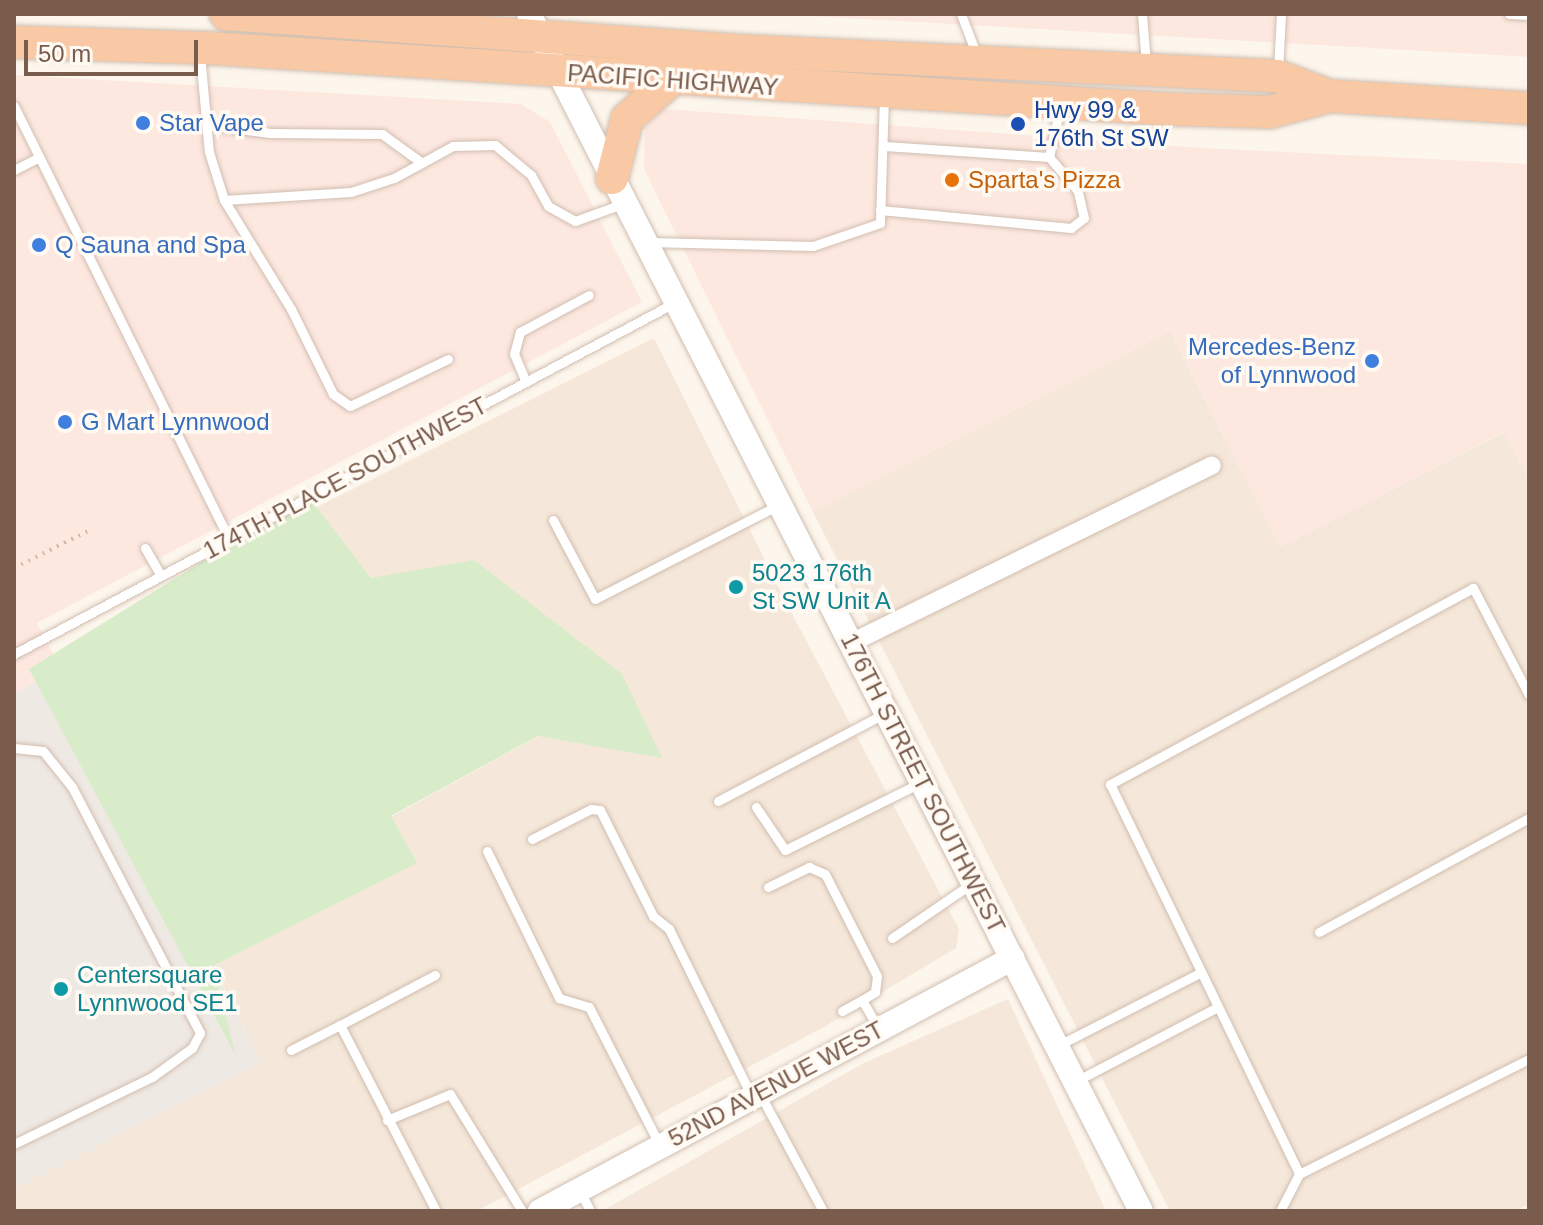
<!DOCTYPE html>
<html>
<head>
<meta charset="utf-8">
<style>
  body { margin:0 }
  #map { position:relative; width:1543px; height:1225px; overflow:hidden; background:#fdf6ec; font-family:Helvetica,sans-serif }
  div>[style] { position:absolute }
  .residential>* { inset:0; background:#f5e8da }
  .commercial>* { inset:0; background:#fde8e0 }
  .industrial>* { inset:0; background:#efe9e4 }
  .green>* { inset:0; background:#d8ecc9 }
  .path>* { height:4px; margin-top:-2px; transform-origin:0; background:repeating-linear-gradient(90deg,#d9b8a5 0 2px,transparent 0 8px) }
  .roads { filter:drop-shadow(0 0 2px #d1beb0) drop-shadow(0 0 2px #d1beb0) }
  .service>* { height:9px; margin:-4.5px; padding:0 4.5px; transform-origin:4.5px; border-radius:4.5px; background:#fff }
  .minor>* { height:18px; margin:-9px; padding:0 9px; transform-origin:9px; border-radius:9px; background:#fff }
  .tertiary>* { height:24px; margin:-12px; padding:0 12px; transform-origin:12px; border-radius:12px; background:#fff }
  .trunk>* { height:32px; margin:-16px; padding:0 16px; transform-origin:16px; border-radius:16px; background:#f9c8a4 }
  .dots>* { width:22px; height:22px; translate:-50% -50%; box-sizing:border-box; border:4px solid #fffaf3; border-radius:50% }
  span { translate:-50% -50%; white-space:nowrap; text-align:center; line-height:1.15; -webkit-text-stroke:7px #fffaf3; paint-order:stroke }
  .street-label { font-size:24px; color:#7a5c4d }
  .transit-label { font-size:24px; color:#164399 }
  .left { translate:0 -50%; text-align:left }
  .shop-label { font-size:24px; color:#366cbe }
  .right { translate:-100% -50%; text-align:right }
  .food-label { font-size:24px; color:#c56008 }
  .culture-label { font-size:24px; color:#0d838f }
  .frame { position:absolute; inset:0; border:16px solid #7a5c4d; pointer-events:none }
  .scale { position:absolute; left:24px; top:40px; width:174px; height:36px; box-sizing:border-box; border:4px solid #7a5c4d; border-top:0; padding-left:10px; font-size:24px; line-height:28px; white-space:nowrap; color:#7a5c4d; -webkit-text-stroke:6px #fffaf3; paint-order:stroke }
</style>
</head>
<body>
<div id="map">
  <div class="residential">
    <i style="clip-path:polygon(1170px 331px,1280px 547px,1505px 432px,1529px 480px,1529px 1204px,1515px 1211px,1170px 1211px,813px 512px)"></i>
    <i style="clip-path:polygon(654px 338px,790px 610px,959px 929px,956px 948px,824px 1027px,477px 1211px,14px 1211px,14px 1189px,262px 1063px,213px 966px,416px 863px,391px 817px,557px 726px,359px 617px,307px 512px)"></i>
    <i style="clip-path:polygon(1008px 999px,1106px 1211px,602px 1211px,864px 1063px)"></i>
  </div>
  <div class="commercial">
    <i style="clip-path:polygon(776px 14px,1529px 14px,1529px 57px)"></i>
    <i style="clip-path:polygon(14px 75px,521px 104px,550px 122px,642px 302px,37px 623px,61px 669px,14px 693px)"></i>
    <i style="clip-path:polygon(664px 109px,1203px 148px,1529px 164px,1529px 479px,1504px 432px,1280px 547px,1170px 331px,813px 512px,644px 169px,645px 128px)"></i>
  </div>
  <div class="industrial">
    <i style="clip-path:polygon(61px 669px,262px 1063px,14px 1189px,14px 693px)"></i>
  </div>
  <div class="green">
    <i style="clip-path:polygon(308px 496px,371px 578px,474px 560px,622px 674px,662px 758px,538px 736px,391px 816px,417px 863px,213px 966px,236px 1056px,29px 669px)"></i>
  </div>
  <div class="path">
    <i style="left:14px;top:568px;width:87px;rotate:-26.6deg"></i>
  </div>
  <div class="roads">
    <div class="service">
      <i style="left:961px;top:14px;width:45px;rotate:69.1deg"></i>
      <i style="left:1142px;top:14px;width:50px;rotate:85.4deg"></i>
      <i style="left:1509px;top:14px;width:20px;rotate:3deg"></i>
      <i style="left:200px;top:54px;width:98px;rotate:84.8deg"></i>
      <i style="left:209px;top:152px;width:50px;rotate:72.6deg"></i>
      <i style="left:1278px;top:70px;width:56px;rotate:-86.9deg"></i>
      <i style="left:14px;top:106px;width:484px;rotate:63.6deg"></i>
      <i style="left:207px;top:125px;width:64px;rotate:7.2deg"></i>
      <i style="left:270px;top:133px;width:112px;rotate:0.5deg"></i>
      <i style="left:382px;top:134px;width:49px;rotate:35.9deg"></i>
      <i style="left:1049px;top:157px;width:51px;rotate:-77.6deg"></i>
      <i style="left:14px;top:170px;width:28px;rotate:-27deg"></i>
      <i style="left:880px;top:210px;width:192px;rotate:5.4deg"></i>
      <i style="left:1071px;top:228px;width:16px;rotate:-38deg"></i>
      <i style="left:1084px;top:218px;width:28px;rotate:-103deg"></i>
      <i style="left:1078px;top:191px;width:45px;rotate:-130.5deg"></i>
      <i style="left:1049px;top:157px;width:165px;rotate:-176.2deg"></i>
      <i style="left:649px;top:242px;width:164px;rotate:1.4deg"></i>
      <i style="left:813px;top:246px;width:71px;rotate:-18.9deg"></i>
      <i style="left:880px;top:223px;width:127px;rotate:-88.2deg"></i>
      <i style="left:448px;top:359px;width:109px;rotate:154.4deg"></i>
      <i style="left:350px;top:406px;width:21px;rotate:-145deg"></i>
      <i style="left:333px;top:394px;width:95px;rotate:-116.3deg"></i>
      <i style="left:291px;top:309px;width:128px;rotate:-121.6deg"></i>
      <i style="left:224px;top:200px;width:127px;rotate:-3.6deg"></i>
      <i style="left:351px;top:192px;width:45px;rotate:-18deg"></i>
      <i style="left:394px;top:178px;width:67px;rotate:-28.5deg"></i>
      <i style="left:453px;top:146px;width:42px;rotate:-1.4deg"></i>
      <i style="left:495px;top:145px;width:47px;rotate:39.8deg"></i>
      <i style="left:531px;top:175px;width:35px;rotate:61deg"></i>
      <i style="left:548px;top:206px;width:31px;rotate:29deg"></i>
      <i style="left:575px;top:221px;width:50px;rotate:-19.9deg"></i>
      <i style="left:526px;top:382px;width:30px;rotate:-113deg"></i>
      <i style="left:514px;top:354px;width:23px;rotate:-75deg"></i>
      <i style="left:520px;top:332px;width:78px;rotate:-28.2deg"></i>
      <i style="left:553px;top:520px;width:89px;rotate:62deg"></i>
      <i style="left:595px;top:599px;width:204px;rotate:-27.1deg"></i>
      <i style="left:145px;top:548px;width:32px;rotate:60deg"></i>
      <i style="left:14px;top:654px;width:750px;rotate:-28deg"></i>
      <i style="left:1529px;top:695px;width:121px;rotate:-117.6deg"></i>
      <i style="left:1473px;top:588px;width:413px;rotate:151.6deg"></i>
      <i style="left:1110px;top:784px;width:433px;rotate:64.1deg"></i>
      <i style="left:1299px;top:1174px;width:257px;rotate:-26.6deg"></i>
      <i style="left:14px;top:748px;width:29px;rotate:6deg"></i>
      <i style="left:43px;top:751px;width:46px;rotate:51.1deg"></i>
      <i style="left:72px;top:787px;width:277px;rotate:62.5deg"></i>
      <i style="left:200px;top:1033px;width:17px;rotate:118deg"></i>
      <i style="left:192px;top:1048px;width:49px;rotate:144.1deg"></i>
      <i style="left:152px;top:1077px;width:153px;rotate:154.1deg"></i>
      <i style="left:718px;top:801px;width:187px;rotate:-27.7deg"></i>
      <i style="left:756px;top:807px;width:52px;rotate:56deg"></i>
      <i style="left:785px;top:850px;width:151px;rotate:-26.4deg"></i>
      <i style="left:532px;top:839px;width:66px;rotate:-27deg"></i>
      <i style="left:591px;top:809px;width:9px;rotate:6deg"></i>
      <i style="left:600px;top:810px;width:119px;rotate:63.4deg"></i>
      <i style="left:653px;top:916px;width:21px;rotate:39deg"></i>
      <i style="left:669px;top:929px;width:187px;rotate:63.7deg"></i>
      <i style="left:487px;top:851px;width:164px;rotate:63.9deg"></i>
      <i style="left:559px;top:998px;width:31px;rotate:17deg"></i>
      <i style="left:589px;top:1007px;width:156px;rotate:62.9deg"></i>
      <i style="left:768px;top:887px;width:46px;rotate:-26deg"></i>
      <i style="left:809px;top:867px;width:17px;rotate:24deg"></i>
      <i style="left:825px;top:874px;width:114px;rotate:63deg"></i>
      <i style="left:877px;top:976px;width:16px;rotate:97deg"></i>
      <i style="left:875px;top:992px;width:15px;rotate:148deg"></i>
      <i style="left:862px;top:1000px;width:34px;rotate:60deg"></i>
      <i style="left:1319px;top:932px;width:239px;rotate:-28.5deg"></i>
      <i style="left:892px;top:938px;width:96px;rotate:-34.4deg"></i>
      <i style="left:435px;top:975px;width:107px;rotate:152.2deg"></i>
      <i style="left:340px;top:1025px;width:209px;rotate:62.7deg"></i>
      <i style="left:842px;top:1011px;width:23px;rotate:-29deg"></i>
      <i style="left:1059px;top:1045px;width:158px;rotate:-27.1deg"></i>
      <i style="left:291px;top:1050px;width:55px;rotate:-27deg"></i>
      <i style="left:1078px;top:1080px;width:156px;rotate:-27.6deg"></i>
      <i style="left:760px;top:1094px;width:133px;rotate:61.7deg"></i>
      <i style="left:387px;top:1120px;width:68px;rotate:-22.4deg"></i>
      <i style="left:450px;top:1094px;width:137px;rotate:58.4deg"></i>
      <i style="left:581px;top:1193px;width:20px;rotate:63deg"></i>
      <i style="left:1280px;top:1211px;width:42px;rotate:-62.8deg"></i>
    </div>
    <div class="minor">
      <i style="left:851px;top:643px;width:402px;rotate:-26.2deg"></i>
    </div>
    <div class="tertiary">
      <i style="left:529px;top:14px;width:1344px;rotate:62.92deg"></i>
      <i style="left:540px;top:1211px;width:536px;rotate:-28.14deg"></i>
    </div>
    <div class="trunk">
      <i style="left:226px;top:14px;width:519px;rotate:4.09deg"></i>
      <i style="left:744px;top:51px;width:534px;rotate:2.69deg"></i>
      <i style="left:1277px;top:76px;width:57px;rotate:20.7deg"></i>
      <i style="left:1330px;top:96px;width:199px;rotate:3.5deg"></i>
      <i style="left:14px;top:42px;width:193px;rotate:1.8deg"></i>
      <i style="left:207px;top:48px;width:961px;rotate:3.64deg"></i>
      <i style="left:1166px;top:109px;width:104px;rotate:1.7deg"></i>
      <i style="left:1270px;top:112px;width:62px;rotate:-14.9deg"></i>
      <i style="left:612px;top:178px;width:61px;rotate:-75.7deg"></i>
      <i style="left:627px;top:119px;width:59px;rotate:-41.6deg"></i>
    </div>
  </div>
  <div class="dots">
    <i style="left:143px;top:123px;background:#3f7fe0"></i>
    <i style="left:1018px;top:124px;background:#1a4fb4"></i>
    <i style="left:952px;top:180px;background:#e8710a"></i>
    <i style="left:39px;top:245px;background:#3f7fe0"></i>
    <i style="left:1372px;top:361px;background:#3f7fe0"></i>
    <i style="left:65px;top:422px;background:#3f7fe0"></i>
    <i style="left:736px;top:587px;background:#0f9aa8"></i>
    <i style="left:61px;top:989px;background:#0f9aa8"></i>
  </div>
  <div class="street-label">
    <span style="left:673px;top:80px;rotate:4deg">PACIFIC HIGHWAY</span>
    <span style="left:345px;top:478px;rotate:-28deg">174TH PLACE SOUTHWEST</span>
    <span style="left:923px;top:783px;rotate:63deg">176TH STREET SOUTHWEST</span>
    <span style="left:776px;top:1084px;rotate:-28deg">52ND AVENUE WEST</span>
  </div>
  <div class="transit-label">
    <span class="left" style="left:1034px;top:124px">Hwy 99 &amp;<br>176th St SW</span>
  </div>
  <div class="shop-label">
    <span class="left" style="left:159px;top:123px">Star Vape</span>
    <span class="left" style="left:55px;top:245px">Q Sauna and Spa</span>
    <span class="right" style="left:1356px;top:361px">Mercedes-Benz<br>of Lynnwood</span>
    <span class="left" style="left:81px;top:422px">G Mart Lynnwood</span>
  </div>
  <div class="food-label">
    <span class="left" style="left:968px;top:180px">Sparta's Pizza</span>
  </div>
  <div class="culture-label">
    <span class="left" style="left:752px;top:587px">5023 176th<br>St SW Unit A</span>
    <span class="left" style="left:77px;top:989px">Centersquare<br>Lynnwood SE1</span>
  </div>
  <div class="frame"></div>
  <div class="scale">50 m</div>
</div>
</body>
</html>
